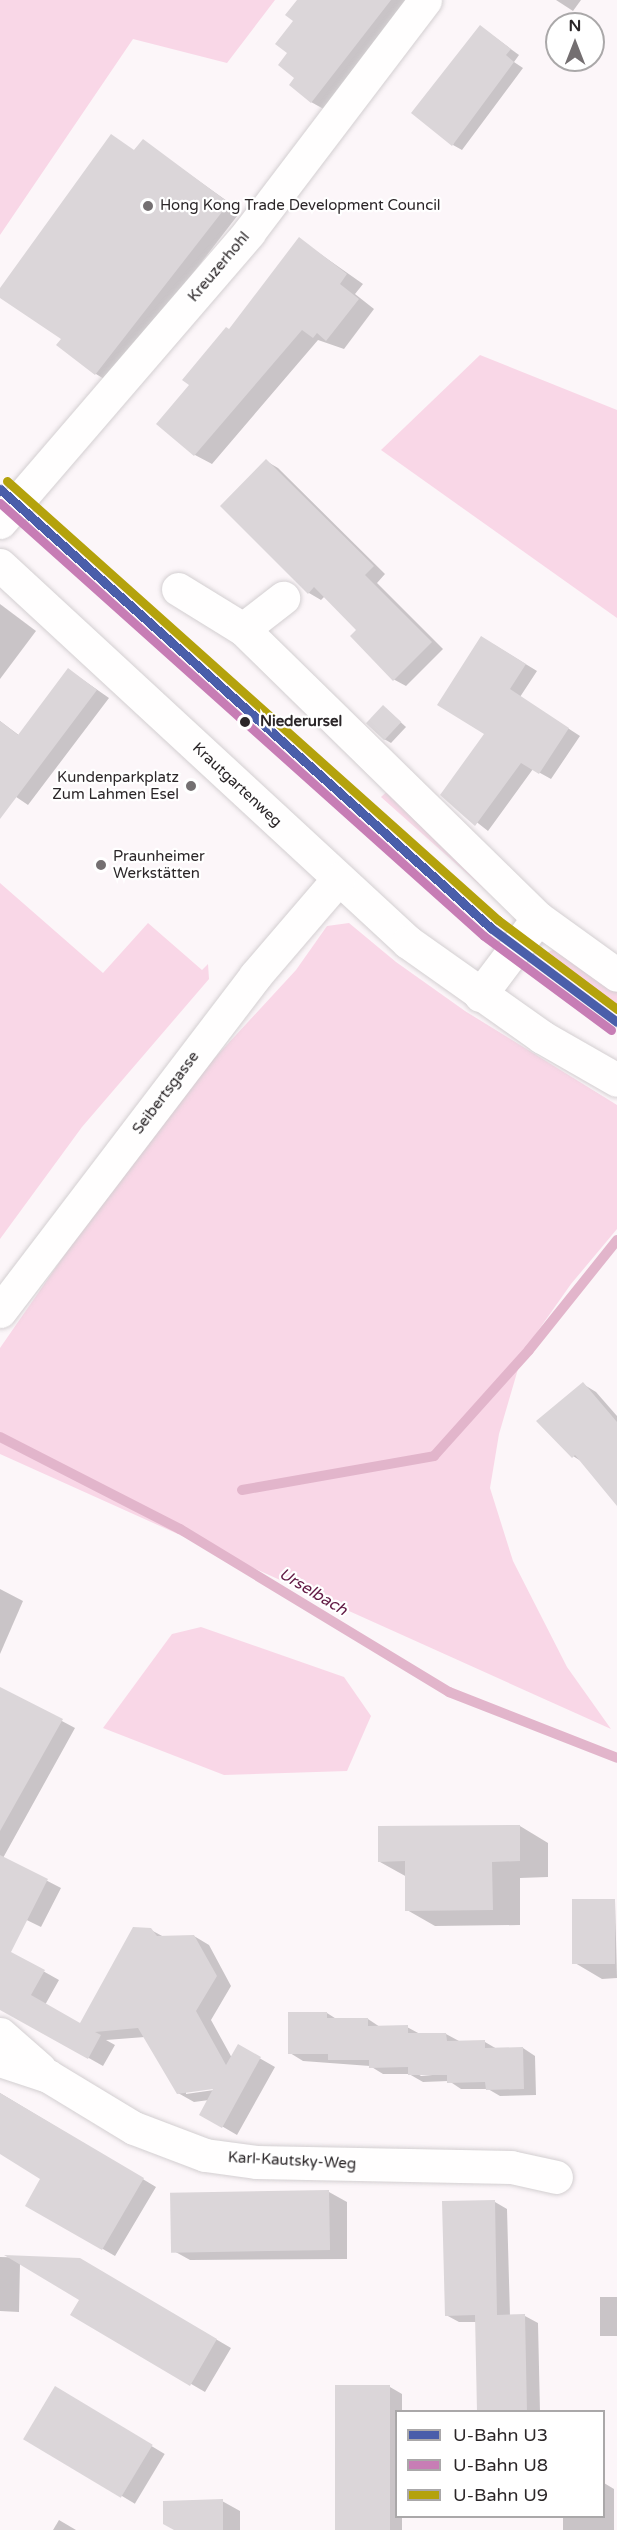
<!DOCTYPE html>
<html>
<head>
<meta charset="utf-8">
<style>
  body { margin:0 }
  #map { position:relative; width:617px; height:2530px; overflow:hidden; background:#fcf6f9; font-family:"Varela Round",sans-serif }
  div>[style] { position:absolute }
  .green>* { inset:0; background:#f9d7e7 }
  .shadow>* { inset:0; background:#0003; transform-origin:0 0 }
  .stream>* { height:10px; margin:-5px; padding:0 5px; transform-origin:5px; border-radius:5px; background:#e2b5cb }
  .building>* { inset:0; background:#dbd6d9; transform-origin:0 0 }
  .roads { filter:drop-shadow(0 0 2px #d3cfd1) drop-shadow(0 0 2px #d3cfd1) }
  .minor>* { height:33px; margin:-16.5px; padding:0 16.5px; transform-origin:16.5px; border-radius:16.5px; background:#fffefe }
  .metro-1>* { height:9px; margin:-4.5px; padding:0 4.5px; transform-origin:4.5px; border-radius:4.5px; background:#4a5eaa }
  .metro-2>* { height:9px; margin:-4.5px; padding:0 4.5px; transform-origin:4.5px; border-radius:4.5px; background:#c77db5 }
  .metro-3>* { height:9px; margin:-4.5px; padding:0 4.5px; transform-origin:4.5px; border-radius:4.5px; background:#b4a20c }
  .dots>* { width:16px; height:16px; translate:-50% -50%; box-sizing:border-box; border:3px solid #fff; border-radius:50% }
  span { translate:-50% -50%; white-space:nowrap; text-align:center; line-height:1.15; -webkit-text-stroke:4.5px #fff; paint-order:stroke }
  .poi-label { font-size:15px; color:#2b2628 }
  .left { translate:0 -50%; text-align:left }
  .right { translate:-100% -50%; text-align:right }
  .street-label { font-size:15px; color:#2b2628 }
  .stop-label { font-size:15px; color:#2b2628; font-weight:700 }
  .water-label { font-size:16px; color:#621a44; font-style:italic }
  .legend { position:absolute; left:395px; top:2410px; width:210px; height:108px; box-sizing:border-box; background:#fff; border:2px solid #aaa8a9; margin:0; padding:8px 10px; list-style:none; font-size:18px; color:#2b2628 }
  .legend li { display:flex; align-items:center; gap:12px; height:30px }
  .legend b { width:30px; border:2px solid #aaa8a9 }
  .north { position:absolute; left:545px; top:12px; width:60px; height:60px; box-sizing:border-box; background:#fff; border:2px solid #aaa8a9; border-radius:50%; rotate:0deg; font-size:16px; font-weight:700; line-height:24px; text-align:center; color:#2b2628 }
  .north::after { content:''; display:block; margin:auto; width:21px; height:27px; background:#746f71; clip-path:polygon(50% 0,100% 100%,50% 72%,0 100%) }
</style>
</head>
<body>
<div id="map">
  <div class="green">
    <i style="clip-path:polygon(0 0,275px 0,227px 63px,133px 39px,0 235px)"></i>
    <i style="clip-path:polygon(480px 355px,617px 410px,617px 618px,381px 450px)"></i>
    <i style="clip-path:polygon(392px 787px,500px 903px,381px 797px)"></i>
    <i style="clip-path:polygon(0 883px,103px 973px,148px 923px,202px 970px,208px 964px,209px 979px,82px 1127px,0 1239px)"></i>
    <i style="clip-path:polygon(349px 923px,396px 962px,465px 1011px,617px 1105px,617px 1229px,571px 1284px,523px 1352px,499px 1434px,490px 1488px,513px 1561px,567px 1667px,611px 1729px,0 1454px,0 1348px,115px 1182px,211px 1062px,296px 970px,327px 926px)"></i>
    <i style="clip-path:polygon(555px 949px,617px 988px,617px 1008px,541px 955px)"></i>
    <i style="clip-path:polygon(201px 1627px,344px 1677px,371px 1716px,347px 1771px,224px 1775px,103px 1728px,172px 1634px)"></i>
  </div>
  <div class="shadow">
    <i style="clip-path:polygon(299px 0,416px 0,329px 112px,311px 102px,297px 78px,289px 53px)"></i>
    <i style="clip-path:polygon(556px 0,581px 0,573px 11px)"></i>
    <i style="clip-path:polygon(481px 27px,519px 55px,514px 62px,523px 68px,462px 150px,453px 145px)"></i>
    <i style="clip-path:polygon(143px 141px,241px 211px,109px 382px,96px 374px,63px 339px,0 297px,0 291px)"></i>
    <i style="clip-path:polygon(299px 239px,363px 284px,355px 294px,374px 309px,344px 349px,318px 340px,212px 464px,195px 455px,191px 385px)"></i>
    <i style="clip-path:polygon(266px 461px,278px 468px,385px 574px,377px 583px,443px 649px,406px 686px,393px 679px,358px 630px,325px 596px,321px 600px,309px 593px)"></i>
    <i style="clip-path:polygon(0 604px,36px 631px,0 679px)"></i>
    <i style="clip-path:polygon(493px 644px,537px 671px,520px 697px,580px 736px,551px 779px,533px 769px,488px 831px,442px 795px,486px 734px)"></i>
    <i style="clip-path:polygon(69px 670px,109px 698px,28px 805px,0 786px,0 721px,20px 736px)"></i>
    <i style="clip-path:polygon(383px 706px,406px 727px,391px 743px,384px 739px)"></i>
    <i style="clip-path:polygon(583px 1384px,596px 1392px,617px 1416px,617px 1503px,584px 1463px,573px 1456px)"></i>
    <i style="clip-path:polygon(0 1589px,23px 1601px,0 1654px)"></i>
    <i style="clip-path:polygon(0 1688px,75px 1728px,3px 1858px,61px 1888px,41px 1927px,0 1907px)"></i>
    <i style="clip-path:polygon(520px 1826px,548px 1843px,548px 1877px,520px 1878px,520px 1925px,435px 1926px,407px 1910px,407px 1877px,380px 1862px,379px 1827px)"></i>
    <i style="clip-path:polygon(615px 1900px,617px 1978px,602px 1979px,575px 1963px)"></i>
    <i style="clip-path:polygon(evenodd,151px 1930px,164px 1937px,194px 1936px,209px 1945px,231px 1986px,211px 2020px,232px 2058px,238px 2046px,275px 2067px,237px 2135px,201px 2114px,209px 2100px,194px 2102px,178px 2093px,145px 2037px,106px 2040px,115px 2045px,103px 2066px,0 2008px,0 1947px,59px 1980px,45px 2005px,80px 2025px,151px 1930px,220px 2086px,221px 2089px,186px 2094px,186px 2091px,220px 2086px)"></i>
    <i style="clip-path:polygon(evenodd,327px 2013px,338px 2020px,368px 2019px,380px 2027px,407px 2027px,420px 2034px,446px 2034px,459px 2041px,485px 2042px,497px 2049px,523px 2048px,535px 2056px,536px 2095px,500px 2096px,488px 2089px,461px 2089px,449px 2081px,423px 2082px,409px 2074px,383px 2074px,370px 2066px,303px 2061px,290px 2053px,327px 2013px,455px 2073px,421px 2076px,418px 2074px,455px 2073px)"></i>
    <i style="clip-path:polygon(0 2093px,156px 2187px,115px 2256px,27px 2205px,42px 2179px,0 2152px)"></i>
    <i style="clip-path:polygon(329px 2192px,347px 2202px,347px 2259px,190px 2260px,172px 2250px)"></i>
    <i style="clip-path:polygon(495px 2202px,507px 2209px,510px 2316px,525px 2316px,538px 2323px,540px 2412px,479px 2412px,477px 2322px,459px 2322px,446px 2315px)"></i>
    <i style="clip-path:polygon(0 2257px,79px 2259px,231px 2348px,205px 2392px,72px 2315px,81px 2299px,20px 2263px,19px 2312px,0 2311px)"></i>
    <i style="left:600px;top:2297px;width:17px;height:39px"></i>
    <i style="clip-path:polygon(390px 2387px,402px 2394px,402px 2412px,396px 2412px,396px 2516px,402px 2516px,402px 2530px,336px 2530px)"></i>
    <i style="left:55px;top:2388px;width:128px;height:58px;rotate:31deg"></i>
    <i style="clip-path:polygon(604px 2483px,614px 2489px,614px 2530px,563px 2530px,563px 2516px,604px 2516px)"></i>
    <i style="clip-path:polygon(222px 2501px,240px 2511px,240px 2530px,177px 2530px)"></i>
    <i style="clip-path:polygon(59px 2520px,76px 2530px,53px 2530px)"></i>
  </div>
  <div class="stream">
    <i style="left:0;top:1437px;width:202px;rotate:27.1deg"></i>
    <i style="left:180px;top:1529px;width:315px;rotate:31.2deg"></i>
    <i style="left:449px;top:1692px;width:180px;rotate:21.4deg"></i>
    <i style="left:242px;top:1490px;width:195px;rotate:-10deg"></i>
    <i style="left:434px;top:1456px;width:142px;rotate:-48.1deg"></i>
    <i style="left:529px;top:1350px;width:141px;rotate:-51.3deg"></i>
  </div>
  <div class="building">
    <i style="clip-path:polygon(297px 0,391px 0,311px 103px,289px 85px,294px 78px,278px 65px,287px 53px,275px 44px,293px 21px,285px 15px)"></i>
    <i style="clip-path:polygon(480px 25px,511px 49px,506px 55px,514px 62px,452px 146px,411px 113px)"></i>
    <i style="clip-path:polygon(111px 134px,134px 150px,143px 139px,229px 203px,95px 375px,56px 345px,61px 339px,0 298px,0 288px)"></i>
    <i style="clip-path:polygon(299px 237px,347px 274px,340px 284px,359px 299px,326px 341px,317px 333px,313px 338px,302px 330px,194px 456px,156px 424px,189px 385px,182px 380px,226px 327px,229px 329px)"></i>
    <i style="clip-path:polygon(266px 459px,374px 566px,365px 575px,432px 642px,393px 681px,350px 636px,356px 630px,314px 587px,308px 594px,220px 506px)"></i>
    <i style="clip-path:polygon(481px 636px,526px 664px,510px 689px,569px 728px,539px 774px,521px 763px,475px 826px,440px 795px,484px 734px,437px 705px)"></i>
    <i style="clip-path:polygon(68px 668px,97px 690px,0 819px,0 721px,18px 735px)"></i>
    <i style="left:383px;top:705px;width:25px;height:25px;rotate:43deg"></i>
    <i style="clip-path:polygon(583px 1382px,617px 1422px,617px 1506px,575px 1455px,572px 1458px,536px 1421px)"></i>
    <i style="clip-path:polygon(0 1687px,63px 1719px,0 1831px)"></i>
    <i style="clip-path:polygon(520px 1825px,520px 1861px,492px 1862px,493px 1910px,405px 1911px,405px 1861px,378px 1862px,378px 1826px)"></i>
    <i style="clip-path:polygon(0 1855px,48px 1879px,11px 1952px,45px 1970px,31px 1995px,80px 2023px,133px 1927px,151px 1928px,157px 1936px,194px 1935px,217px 1976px,196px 2011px,226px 2065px,238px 2044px,261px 2057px,222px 2128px,199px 2115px,213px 2089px,177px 2094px,138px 2028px,95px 2032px,101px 2035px,88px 2059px,0 2010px)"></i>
    <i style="left:572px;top:1899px;width:43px;height:65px"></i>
    <i style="clip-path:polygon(288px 2012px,327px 2012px,327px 2018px,368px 2018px,368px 2026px,408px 2025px,408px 2033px,446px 2033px,447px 2041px,485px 2040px,485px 2048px,523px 2047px,524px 2089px,486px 2090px,485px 2082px,447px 2083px,447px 2075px,408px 2075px,408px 2067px,369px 2068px,369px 2060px,328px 2060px,328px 2054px,288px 2054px)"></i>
    <i style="clip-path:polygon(0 2093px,144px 2178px,102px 2250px,25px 2206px,40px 2179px,0 2154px)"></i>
    <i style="left:329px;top:2190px;width:60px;height:159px;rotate:89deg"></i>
    <i style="clip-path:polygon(495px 2200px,497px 2315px,525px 2314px,527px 2412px,477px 2412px,475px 2315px,445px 2316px,442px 2201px)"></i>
    <i style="clip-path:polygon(4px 2255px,80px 2258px,217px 2339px,190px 2386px,70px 2315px,79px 2300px)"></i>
    <i style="left:335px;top:2385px;width:55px;height:145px"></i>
    <i style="left:55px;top:2386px;width:114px;height:62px;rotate:31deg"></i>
    <i style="clip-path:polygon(223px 2499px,223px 2530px,174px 2530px,163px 2524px,163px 2501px)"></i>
  </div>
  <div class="roads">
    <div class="minor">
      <i style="left:0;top:522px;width:382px;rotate:-49.3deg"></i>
      <i style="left:249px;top:232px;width:291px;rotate:-52.8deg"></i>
      <i style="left:0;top:565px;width:556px;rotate:42.74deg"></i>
      <i style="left:408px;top:942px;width:164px;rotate:35.3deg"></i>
      <i style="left:542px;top:1037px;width:86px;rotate:29.8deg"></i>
      <i style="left:178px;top:589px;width:76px;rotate:31.6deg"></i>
      <i style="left:243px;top:629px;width:413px;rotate:44.4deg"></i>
      <i style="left:538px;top:918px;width:97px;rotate:35.8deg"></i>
      <i style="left:243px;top:629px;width:51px;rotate:-37.8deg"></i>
      <i style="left:480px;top:995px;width:96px;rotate:-53deg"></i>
      <i style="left:0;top:1311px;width:421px;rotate:-52.7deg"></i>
      <i style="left:255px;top:976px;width:128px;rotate:-49.4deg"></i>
      <i style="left:0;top:2034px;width:53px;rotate:41.2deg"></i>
      <i style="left:0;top:2060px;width:51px;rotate:18.4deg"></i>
      <i style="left:48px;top:2076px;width:100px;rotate:31.2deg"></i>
      <i style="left:134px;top:2128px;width:76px;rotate:20.8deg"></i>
      <i style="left:205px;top:2155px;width:51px;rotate:7.8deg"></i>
      <i style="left:256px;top:2162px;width:255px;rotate:1.1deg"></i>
      <i style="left:511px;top:2167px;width:46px;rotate:12.5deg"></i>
    </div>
  </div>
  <div class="metro-1">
    <i style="left:0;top:489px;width:659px;rotate:41.8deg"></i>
    <i style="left:491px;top:928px;width:157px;rotate:36.7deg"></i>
  </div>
  <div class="metro-2">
    <i style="left:0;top:503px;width:649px;rotate:41.82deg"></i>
    <i style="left:484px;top:936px;width:158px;rotate:36.5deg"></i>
  </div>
  <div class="metro-3">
    <i style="left:7px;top:481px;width:659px;rotate:41.8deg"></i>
    <i style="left:498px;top:920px;width:149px;rotate:36.8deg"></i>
  </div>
  <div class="dots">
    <i style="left:148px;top:206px;background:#746f71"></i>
    <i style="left:245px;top:722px;background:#2b2628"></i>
    <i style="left:191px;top:786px;background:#746f71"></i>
    <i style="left:101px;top:865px;background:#746f71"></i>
  </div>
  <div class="poi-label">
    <span class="left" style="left:160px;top:206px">Hong Kong Trade Development Council</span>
    <span class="right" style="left:179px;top:786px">Kundenparkplatz<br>Zum Lahmen Esel</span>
    <span class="left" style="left:113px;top:865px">Praunheimer<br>Werkstätten</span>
  </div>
  <div class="street-label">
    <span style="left:219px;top:267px;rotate:-50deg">Kreuzerhohl</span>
    <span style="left:237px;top:785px;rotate:43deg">Krautgartenweg</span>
    <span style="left:166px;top:1093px;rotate:-53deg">Seibertsgasse</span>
    <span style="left:292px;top:2161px;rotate:3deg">Karl-Kautsky-Weg</span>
  </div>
  <div class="stop-label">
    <span class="left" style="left:260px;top:722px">Niederursel</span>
  </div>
  <div class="water-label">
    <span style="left:313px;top:1592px;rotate:31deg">Urselbach</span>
  </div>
  <ul class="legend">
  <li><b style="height:8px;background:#4a5eaa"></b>U-Bahn U3</li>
  <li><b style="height:8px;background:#c77db5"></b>U-Bahn U8</li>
  <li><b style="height:8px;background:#b4a20c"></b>U-Bahn U9</li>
  </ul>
  <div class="north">N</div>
</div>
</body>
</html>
